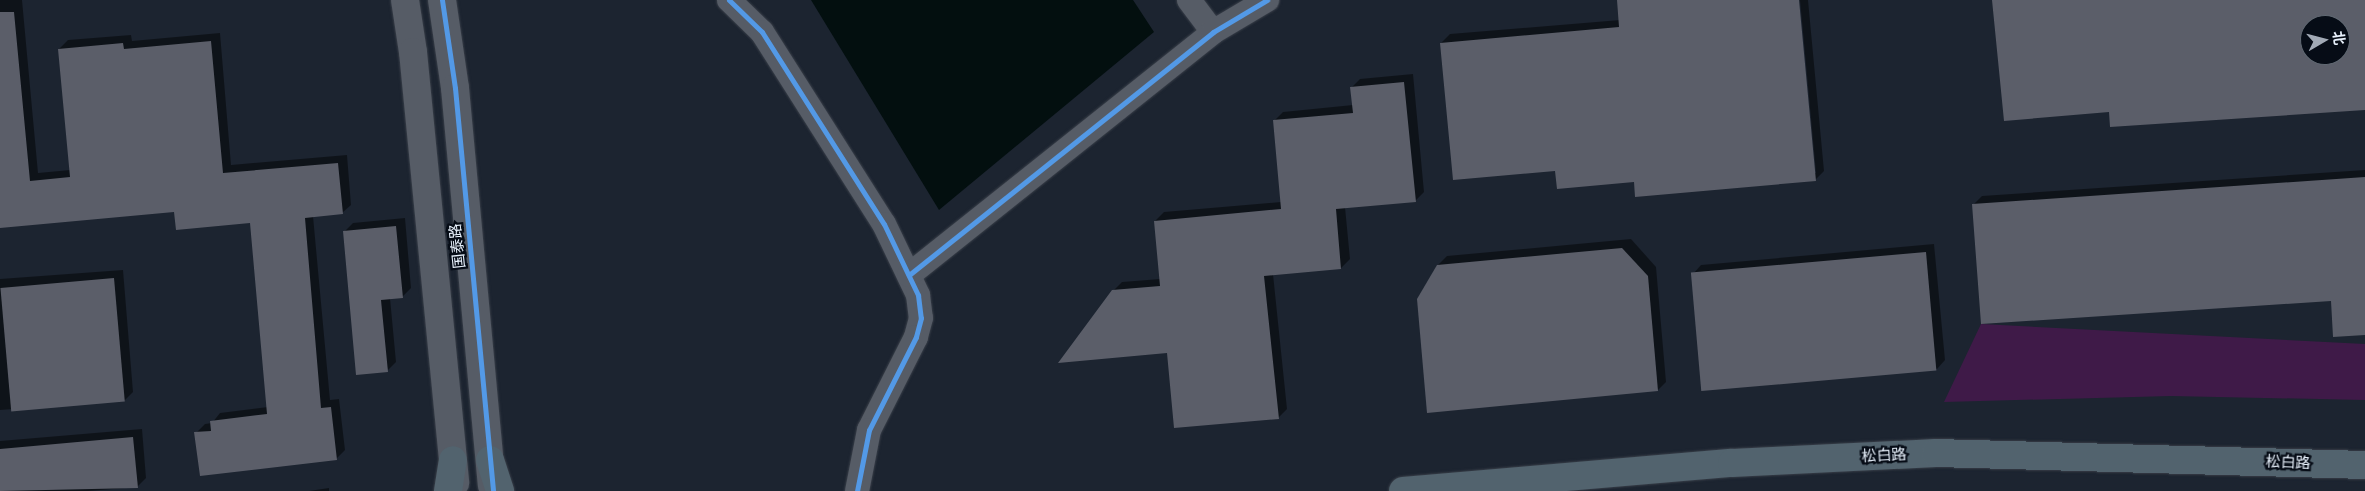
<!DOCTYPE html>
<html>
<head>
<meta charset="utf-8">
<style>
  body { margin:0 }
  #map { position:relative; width:2365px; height:491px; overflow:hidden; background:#1c2430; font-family:Jost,"Noto Sans SC",sans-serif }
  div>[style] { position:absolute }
  .green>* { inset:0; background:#3f1a48 }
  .water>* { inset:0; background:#030f0f }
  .shadow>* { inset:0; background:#0007 }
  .building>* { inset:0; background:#5b5e69; transform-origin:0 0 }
  .roads { filter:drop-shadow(0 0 1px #393f49) drop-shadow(0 0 1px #393f49) }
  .street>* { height:24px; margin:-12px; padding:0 12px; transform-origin:12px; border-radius:12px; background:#565c66 }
  .secondary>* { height:28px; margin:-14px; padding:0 14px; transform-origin:14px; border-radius:14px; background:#565c66 }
  .primary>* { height:28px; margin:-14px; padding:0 14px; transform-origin:14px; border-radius:14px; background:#52636e }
  .cycleway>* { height:5px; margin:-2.5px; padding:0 2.5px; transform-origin:2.5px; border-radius:2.5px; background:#5399e6 }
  span { translate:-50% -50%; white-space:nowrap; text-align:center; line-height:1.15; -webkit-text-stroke:4.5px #060c16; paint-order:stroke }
  .street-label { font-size:15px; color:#e8f1fc }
  .north { position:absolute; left:2300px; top:15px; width:50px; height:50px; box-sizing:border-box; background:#060c16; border:1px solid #606872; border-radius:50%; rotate:82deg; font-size:14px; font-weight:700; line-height:20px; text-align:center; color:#e8f1fc }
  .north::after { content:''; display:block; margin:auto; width:18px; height:22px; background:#a1a9b5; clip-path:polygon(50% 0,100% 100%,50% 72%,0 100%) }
</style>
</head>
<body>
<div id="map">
  <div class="green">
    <i style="clip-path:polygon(1981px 324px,2365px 344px,2365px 400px,2171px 396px,1944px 402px)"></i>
  </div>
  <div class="water">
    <i style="clip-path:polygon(811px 0,1133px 0,1154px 32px,939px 210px)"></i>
  </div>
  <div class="shadow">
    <i style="clip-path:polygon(0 0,22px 0,38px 173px,70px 170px,59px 49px,68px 40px,131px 35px,132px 41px,220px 33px,231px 165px,347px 155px,351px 205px,342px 213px,313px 216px,330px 400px,339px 399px,345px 450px,336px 459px,196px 433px,205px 424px,212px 423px,220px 413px,268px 407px,251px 222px,175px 210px,0 227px)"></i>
    <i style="clip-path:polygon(1618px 0,1798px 0,1814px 173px,1816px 173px,1800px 0,1808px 0,1824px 171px,1815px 180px,1635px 181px,1556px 170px,1441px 43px,1450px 34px,1620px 20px)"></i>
    <i style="clip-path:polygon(1413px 74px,1424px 192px,1415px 201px,1345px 207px,1350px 259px,1341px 268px,1273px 274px,1287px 409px,1278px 418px,1168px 351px,1113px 291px,1122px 282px,1160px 279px,1155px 221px,1164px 212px,1281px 202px,1274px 121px,1283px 112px,1353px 105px,1351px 88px,1360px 79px)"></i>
    <i style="clip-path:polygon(2365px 170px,2365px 334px,2332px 299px,1974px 204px,1982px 196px)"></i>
    <i style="clip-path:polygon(405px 218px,411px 288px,402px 297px,390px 298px,396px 362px,388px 370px,344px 232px,353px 223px)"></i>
    <i style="clip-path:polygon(1631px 239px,1656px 267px,1666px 382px,1658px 390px,1438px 265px,1447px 256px)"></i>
    <i style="clip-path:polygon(1934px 244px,1945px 360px,1937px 369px,1693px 274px,1701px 265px)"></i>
    <i style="clip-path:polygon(123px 270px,133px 392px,124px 401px,0 410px,0 279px)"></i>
    <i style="clip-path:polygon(142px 429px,146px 478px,137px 487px,88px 491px,0 491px,0 441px)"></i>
    <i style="clip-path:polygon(329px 488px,329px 491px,309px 491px)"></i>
  </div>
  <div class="building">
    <i style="clip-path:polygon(1617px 0,1799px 0,1816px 181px,1635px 197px,1634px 182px,1557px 189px,1555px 171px,1453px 180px,1440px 43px,1619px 27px)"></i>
    <i style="clip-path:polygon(evenodd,1992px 0,2365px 0,2365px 110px,2110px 127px,2109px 112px,2004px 121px,1992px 0,2310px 25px,2340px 25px,2340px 55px,2310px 55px,2310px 25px)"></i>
    <i style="clip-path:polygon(0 12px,14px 12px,30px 181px,70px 177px,58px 49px,123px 43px,124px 49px,211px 41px,223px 173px,338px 163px,343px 214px,305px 218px,321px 408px,331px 407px,337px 460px,200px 476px,194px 432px,211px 431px,210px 421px,267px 414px,250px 223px,176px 230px,174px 212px,0 228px)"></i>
    <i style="clip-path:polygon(1404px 82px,1416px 202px,1336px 209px,1341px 269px,1264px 276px,1279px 419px,1174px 428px,1167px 353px,1058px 363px,1112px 290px,1160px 286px,1154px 221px,1281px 209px,1273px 120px,1353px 113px,1350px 87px)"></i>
    <i style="clip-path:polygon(2365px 177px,2365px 335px,2333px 337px,2331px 301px,1981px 324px,1972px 204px)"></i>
    <i style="clip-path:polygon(396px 226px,403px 298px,381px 300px,388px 372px,356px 375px,343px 231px)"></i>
    <i style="clip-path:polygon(1622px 248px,1648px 276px,1658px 391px,1427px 413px,1417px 299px,1437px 265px)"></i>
    <i style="left:1926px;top:252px;width:119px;height:236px;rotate:85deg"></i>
    <i style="left:114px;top:278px;width:124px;height:114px;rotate:85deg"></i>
    <i style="clip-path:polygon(133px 437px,138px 488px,0 491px,0 449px)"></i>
  </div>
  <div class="roads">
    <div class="street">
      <i style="left:729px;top:0;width:46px;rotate:44.1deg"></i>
      <i style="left:762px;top:32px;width:227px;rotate:57.6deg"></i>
      <i style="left:884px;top:224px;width:79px;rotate:64.4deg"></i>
      <i style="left:918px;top:295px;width:23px;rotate:83deg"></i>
      <i style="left:921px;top:318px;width:20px;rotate:105deg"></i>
      <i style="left:916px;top:337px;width:104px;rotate:116.8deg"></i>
      <i style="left:869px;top:430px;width:62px;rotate:101.1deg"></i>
      <i style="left:1189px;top:0;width:40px;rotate:53deg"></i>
      <i style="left:909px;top:275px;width:389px;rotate:-38.6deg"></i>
      <i style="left:1213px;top:32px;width:63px;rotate:-30.7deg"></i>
    </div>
    <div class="secondary">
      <i style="left:405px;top:0;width:53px;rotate:81.3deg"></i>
      <i style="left:413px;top:52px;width:433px;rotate:84.4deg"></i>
      <i style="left:442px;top:0;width:89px;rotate:81.6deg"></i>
      <i style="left:455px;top:88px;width:399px;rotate:84.7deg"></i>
    </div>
    <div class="primary">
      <i style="left:490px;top:460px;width:33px;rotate:72deg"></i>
      <i style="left:448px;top:491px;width:31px;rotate:-81deg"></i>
      <i style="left:1403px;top:491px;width:330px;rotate:-4.9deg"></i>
      <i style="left:1732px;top:463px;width:204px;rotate:-2.8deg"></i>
      <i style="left:1936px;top:453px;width:429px;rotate:1.6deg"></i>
    </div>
  </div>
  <div class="cycleway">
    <i style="left:442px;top:0;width:89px;rotate:81.6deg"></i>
    <i style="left:455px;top:88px;width:405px;rotate:84.6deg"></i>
    <i style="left:729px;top:0;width:46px;rotate:44.1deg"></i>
    <i style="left:762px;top:32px;width:227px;rotate:57.6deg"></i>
    <i style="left:884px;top:224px;width:79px;rotate:64.4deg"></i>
    <i style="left:918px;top:295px;width:23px;rotate:83deg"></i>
    <i style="left:921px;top:318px;width:20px;rotate:105deg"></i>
    <i style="left:916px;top:337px;width:104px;rotate:116.8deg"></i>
    <i style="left:869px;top:430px;width:62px;rotate:101.1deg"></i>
    <i style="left:909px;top:275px;width:389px;rotate:-38.6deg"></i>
    <i style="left:1213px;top:32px;width:63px;rotate:-30.7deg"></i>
  </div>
  <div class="street-label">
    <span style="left:458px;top:246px;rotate:-96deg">国泰路</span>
    <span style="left:1884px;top:456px;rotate:-3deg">松白路</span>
    <span style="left:2288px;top:463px;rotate:2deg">松白路</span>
  </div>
  <div class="north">北</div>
</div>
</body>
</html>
